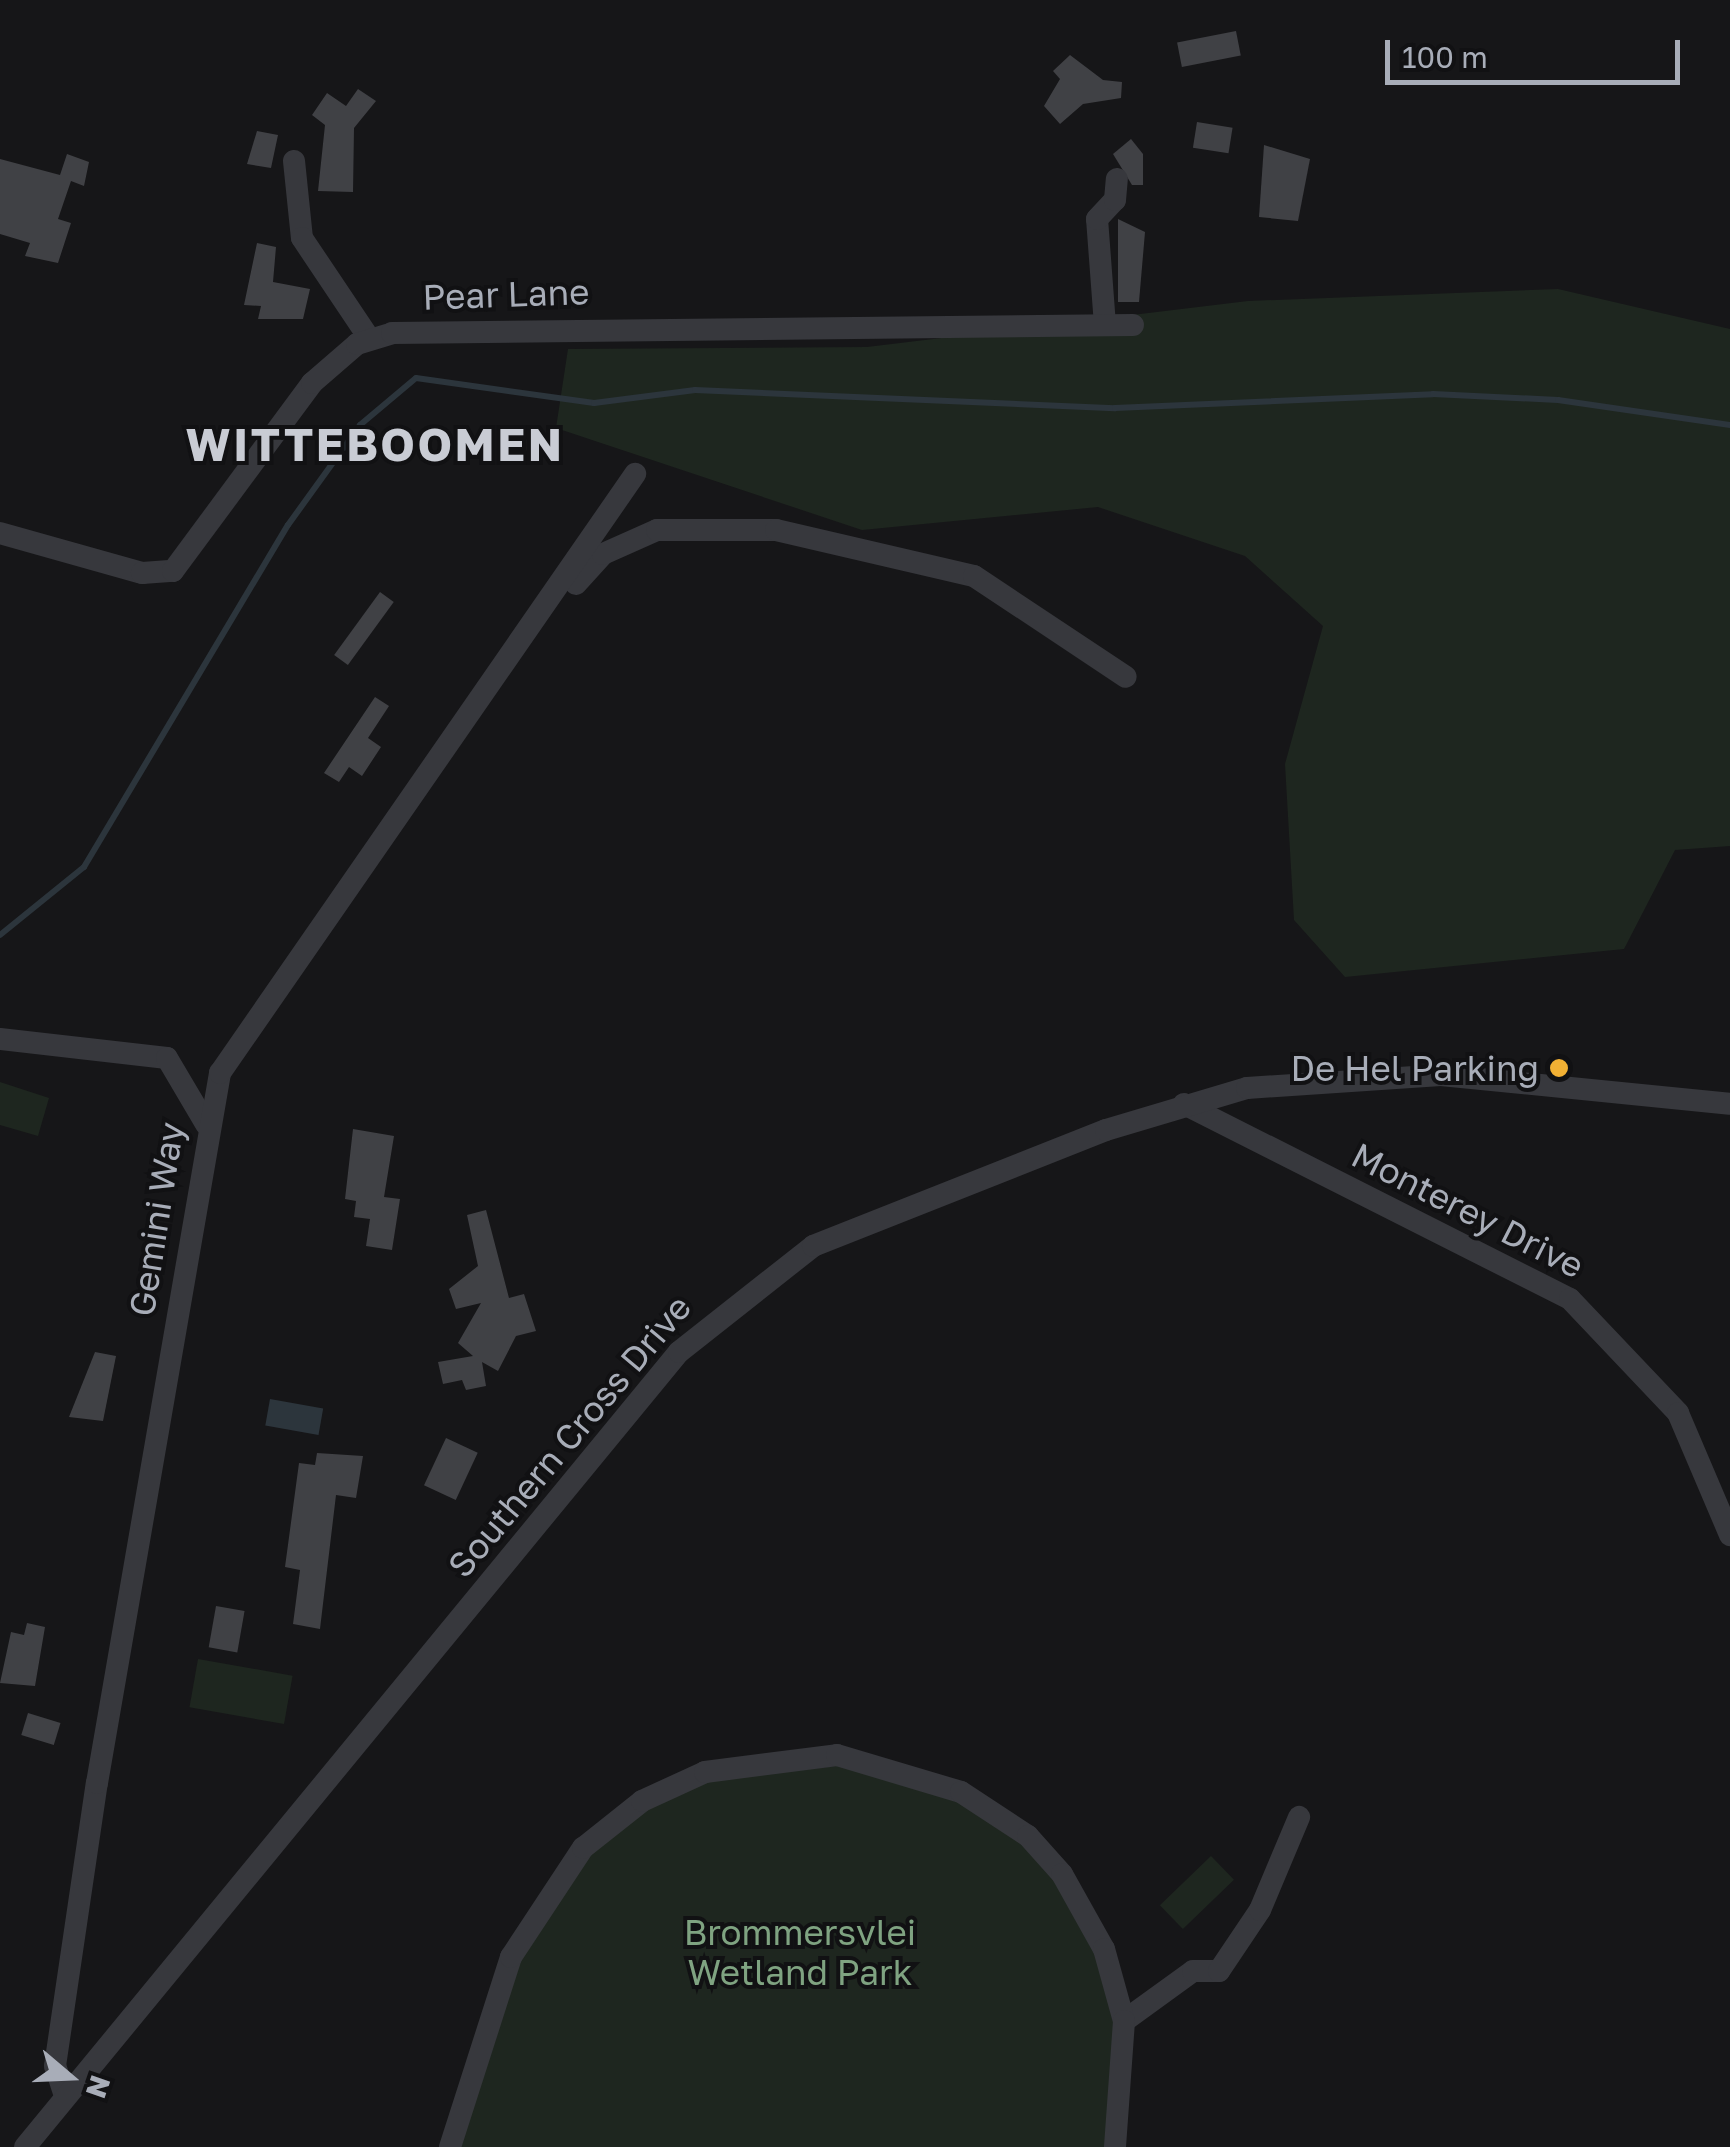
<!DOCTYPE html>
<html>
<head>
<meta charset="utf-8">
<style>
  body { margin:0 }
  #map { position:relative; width:1730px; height:2147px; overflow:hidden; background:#161618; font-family:"Golos Text",sans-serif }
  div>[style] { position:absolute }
  .green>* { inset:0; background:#1e261f; transform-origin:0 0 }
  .water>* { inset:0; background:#2c353c; transform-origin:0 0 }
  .stream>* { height:6px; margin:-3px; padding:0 3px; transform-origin:3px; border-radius:3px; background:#2c353c }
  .building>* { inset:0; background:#404145; transform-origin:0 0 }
  .minor>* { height:22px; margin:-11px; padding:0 11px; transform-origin:11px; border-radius:11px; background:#37383d }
  .dots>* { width:28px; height:28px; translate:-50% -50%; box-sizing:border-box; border:5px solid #111113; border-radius:50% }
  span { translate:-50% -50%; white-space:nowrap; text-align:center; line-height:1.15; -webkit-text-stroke:8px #111113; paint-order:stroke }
  .street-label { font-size:35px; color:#a8adb8 }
  .poi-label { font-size:35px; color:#a8adb8 }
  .right { translate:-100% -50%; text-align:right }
  .park-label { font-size:35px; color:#7fa381 }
  .district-label { font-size:45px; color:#c9ccd4; font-weight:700; letter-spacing:2.5px }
  .north { position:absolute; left:20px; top:2027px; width:100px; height:100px; -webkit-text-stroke:8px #111113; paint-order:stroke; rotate:109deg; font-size:28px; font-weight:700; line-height:40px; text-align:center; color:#a8adb8 }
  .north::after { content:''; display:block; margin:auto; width:35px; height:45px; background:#a8adb8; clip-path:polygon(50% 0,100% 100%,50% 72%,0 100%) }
  .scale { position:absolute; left:1385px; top:40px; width:295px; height:45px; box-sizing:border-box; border:5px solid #a8adb8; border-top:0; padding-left:12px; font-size:30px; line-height:35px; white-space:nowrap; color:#a8adb8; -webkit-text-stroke:8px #111113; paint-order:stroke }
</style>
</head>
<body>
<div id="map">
  <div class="green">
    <i style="clip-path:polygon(1558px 289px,1730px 329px,1730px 846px,1675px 850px,1624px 949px,1345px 977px,1294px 920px,1285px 764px,1323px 626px,1245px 556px,1098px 507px,862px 530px,556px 428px,568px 349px,867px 347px,1248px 301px)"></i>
    <i style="clip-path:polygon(0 1082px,49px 1098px,38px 1136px,0 1125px)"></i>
    <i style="left:198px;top:1659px;width:96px;height:49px;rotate:10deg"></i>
    <i style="clip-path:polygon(878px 1761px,1028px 1836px,1116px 1986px,1115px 2147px,450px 2147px,511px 1957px,554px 1881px,672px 1785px)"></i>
    <i style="left:1211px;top:1856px;width:33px;height:71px;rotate:46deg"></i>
  </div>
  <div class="water">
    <i style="left:270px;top:1399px;width:54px;height:27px;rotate:10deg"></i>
  </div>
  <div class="stream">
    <i style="left:0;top:935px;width:108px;rotate:-39deg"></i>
    <i style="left:84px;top:867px;width:398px;rotate:-59.2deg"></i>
    <i style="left:288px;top:525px;width:123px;rotate:-54.2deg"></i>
    <i style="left:360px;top:425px;width:73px;rotate:-40deg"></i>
    <i style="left:416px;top:378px;width:180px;rotate:8deg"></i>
    <i style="left:594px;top:403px;width:102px;rotate:-7.3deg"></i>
    <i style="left:695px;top:390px;width:420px;rotate:2.5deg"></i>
    <i style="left:1115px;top:408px;width:318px;rotate:-2.5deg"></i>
    <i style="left:1433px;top:394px;width:125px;rotate:2.7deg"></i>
    <i style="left:1558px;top:400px;width:174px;rotate:8.3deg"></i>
  </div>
  <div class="building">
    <i style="left:1236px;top:31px;width:25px;height:60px;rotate:79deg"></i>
    <i style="clip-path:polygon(1070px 55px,1103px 80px,1122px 82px,1121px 98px,1083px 104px,1060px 124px,1044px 106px,1060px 79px,1053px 71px)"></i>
    <i style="clip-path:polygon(358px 89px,376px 101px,354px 128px,353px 192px,318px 191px,325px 125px,312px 115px,327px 93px,346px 106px)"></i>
    <i style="left:1197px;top:122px;width:36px;height:26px;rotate:9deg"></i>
    <i style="clip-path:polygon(257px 131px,278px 135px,271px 168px,247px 164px)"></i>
    <i style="clip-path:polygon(1131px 139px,1143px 154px,1143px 185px,1132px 185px,1113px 154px)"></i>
    <i style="clip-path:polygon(1264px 145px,1310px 159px,1298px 221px,1259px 217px)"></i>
    <i style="clip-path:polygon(67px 154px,89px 162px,84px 186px,71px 181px,58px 219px,71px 223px,58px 263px,25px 256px,30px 243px,0 234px,0 159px,60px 175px)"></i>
    <i style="clip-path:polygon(1118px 219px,1145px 232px,1139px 302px,1118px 302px)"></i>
    <i style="clip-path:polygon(257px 243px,276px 247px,273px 282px,310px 289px,303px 319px,258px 319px,261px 306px,244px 305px)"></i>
    <i style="left:380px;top:592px;width:17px;height:78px;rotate:36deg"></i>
    <i style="clip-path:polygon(375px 697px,389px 706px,368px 738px,381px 747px,362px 776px,349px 767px,339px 782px,324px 773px)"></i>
    <i style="clip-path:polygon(353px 1129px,394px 1136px,384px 1197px,400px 1199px,392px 1250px,366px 1246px,370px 1219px,354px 1217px,356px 1201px,345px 1199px)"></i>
    <i style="clip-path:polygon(486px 1210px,509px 1298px,524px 1294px,536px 1331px,516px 1336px,498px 1371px,482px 1362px,486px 1386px,466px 1390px,462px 1380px,443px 1384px,438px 1362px,473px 1356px,458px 1343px,481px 1303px,456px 1309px,449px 1289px,478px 1266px,467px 1215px)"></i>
    <i style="clip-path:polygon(95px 1352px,116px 1356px,103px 1421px,69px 1417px)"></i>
    <i style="left:446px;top:1438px;width:35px;height:52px;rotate:25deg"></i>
    <i style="clip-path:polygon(317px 1453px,363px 1456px,356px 1498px,336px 1495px,320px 1629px,293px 1624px,300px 1570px,285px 1567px,299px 1463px,315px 1465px)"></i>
    <i style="left:216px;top:1606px;width:29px;height:42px;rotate:10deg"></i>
    <i style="clip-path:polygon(27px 1623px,45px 1627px,35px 1686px,0 1683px,11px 1632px,24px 1635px)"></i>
    <i style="left:28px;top:1713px;width:34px;height:23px;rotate:17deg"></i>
  </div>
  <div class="minor">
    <i style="left:294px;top:161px;width:77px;rotate:84.1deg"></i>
    <i style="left:302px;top:238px;width:120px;rotate:56.2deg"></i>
    <i style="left:1105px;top:325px;width:106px;rotate:-94.3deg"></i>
    <i style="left:1097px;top:219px;width:26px;rotate:-47deg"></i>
    <i style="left:1115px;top:200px;width:21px;rotate:-85deg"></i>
    <i style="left:0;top:533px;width:148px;rotate:15.7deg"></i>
    <i style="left:142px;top:573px;width:31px;rotate:-4deg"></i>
    <i style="left:173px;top:571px;width:234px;rotate:-53.5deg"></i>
    <i style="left:312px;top:383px;width:60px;rotate:-40.9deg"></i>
    <i style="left:357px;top:344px;width:37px;rotate:-17deg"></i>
    <i style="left:392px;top:333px;width:741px;rotate:-0.62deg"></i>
    <i style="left:576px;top:584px;width:40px;rotate:-48deg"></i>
    <i style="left:603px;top:554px;width:59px;rotate:-24deg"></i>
    <i style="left:657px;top:530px;width:119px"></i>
    <i style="left:776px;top:530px;width:203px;rotate:13.1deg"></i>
    <i style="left:974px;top:576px;width:182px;rotate:33.6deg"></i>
    <i style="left:0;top:1039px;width:168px;rotate:6.5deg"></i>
    <i style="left:167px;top:1058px;width:77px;rotate:59.4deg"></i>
    <i style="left:1184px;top:1104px;width:432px;rotate:26.8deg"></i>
    <i style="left:1570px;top:1299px;width:157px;rotate:46.5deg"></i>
    <i style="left:1678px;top:1413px;width:133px;rotate:66.9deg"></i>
    <i style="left:1124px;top:2021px;width:85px;rotate:-35.9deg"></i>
    <i style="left:1193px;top:1971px;width:26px"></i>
    <i style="left:1219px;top:1971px;width:73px;rotate:-56.1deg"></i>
    <i style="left:1260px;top:1910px;width:101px;rotate:-67.2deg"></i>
    <i style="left:65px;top:2096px;width:32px;rotate:-108deg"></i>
    <i style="left:55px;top:2066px;width:286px;rotate:-81.6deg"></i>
    <i style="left:97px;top:1783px;width:721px;rotate:-80.17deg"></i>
    <i style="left:220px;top:1073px;width:729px;rotate:-55.28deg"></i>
    <i style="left:25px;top:2147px;width:1029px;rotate:-50.56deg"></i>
    <i style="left:679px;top:1352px;width:171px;rotate:-38.3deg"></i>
    <i style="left:813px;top:1246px;width:315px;rotate:-21.6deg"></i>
    <i style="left:1106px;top:1130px;width:147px;rotate:-16.6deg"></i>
    <i style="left:1247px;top:1088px;width:194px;rotate:-3.8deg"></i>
    <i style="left:1441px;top:1075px;width:290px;rotate:5.7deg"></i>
    <i style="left:450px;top:2147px;width:200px;rotate:-72.2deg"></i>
    <i style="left:511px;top:1957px;width:131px;rotate:-56.6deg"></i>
    <i style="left:583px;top:1848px;width:75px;rotate:-38.5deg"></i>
    <i style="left:642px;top:1801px;width:69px;rotate:-24.7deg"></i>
    <i style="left:705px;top:1772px;width:133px;rotate:-7.3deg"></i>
    <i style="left:837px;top:1755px;width:129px;rotate:16.6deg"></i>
    <i style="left:961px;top:1792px;width:80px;rotate:33.3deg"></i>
    <i style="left:1028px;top:1836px;width:51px;rotate:48.2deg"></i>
    <i style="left:1062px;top:1874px;width:86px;rotate:60.8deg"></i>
    <i style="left:1104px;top:1949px;width:75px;rotate:74.5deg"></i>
    <i style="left:1124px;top:2021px;width:126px;rotate:94.1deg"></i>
  </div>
  <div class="dots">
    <i style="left:1559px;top:1068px;background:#f2b134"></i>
  </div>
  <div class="street-label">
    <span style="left:506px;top:294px;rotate:-2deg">Pear Lane</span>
    <span style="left:1468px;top:1210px;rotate:27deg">Monterey Drive</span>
    <span style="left:156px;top:1219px;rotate:-81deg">Gemini Way</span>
    <span style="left:569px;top:1436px;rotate:-50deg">Southern Cross Drive</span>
  </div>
  <div class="poi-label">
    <span class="right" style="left:1539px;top:1068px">De Hel Parking</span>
  </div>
  <div class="park-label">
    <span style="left:800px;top:1952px">Brommersvlei<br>Wetland Park</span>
  </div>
  <div class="district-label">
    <span style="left:375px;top:445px">WITTEBOOMEN</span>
  </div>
  <div class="north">N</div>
  <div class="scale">100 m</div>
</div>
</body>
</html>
